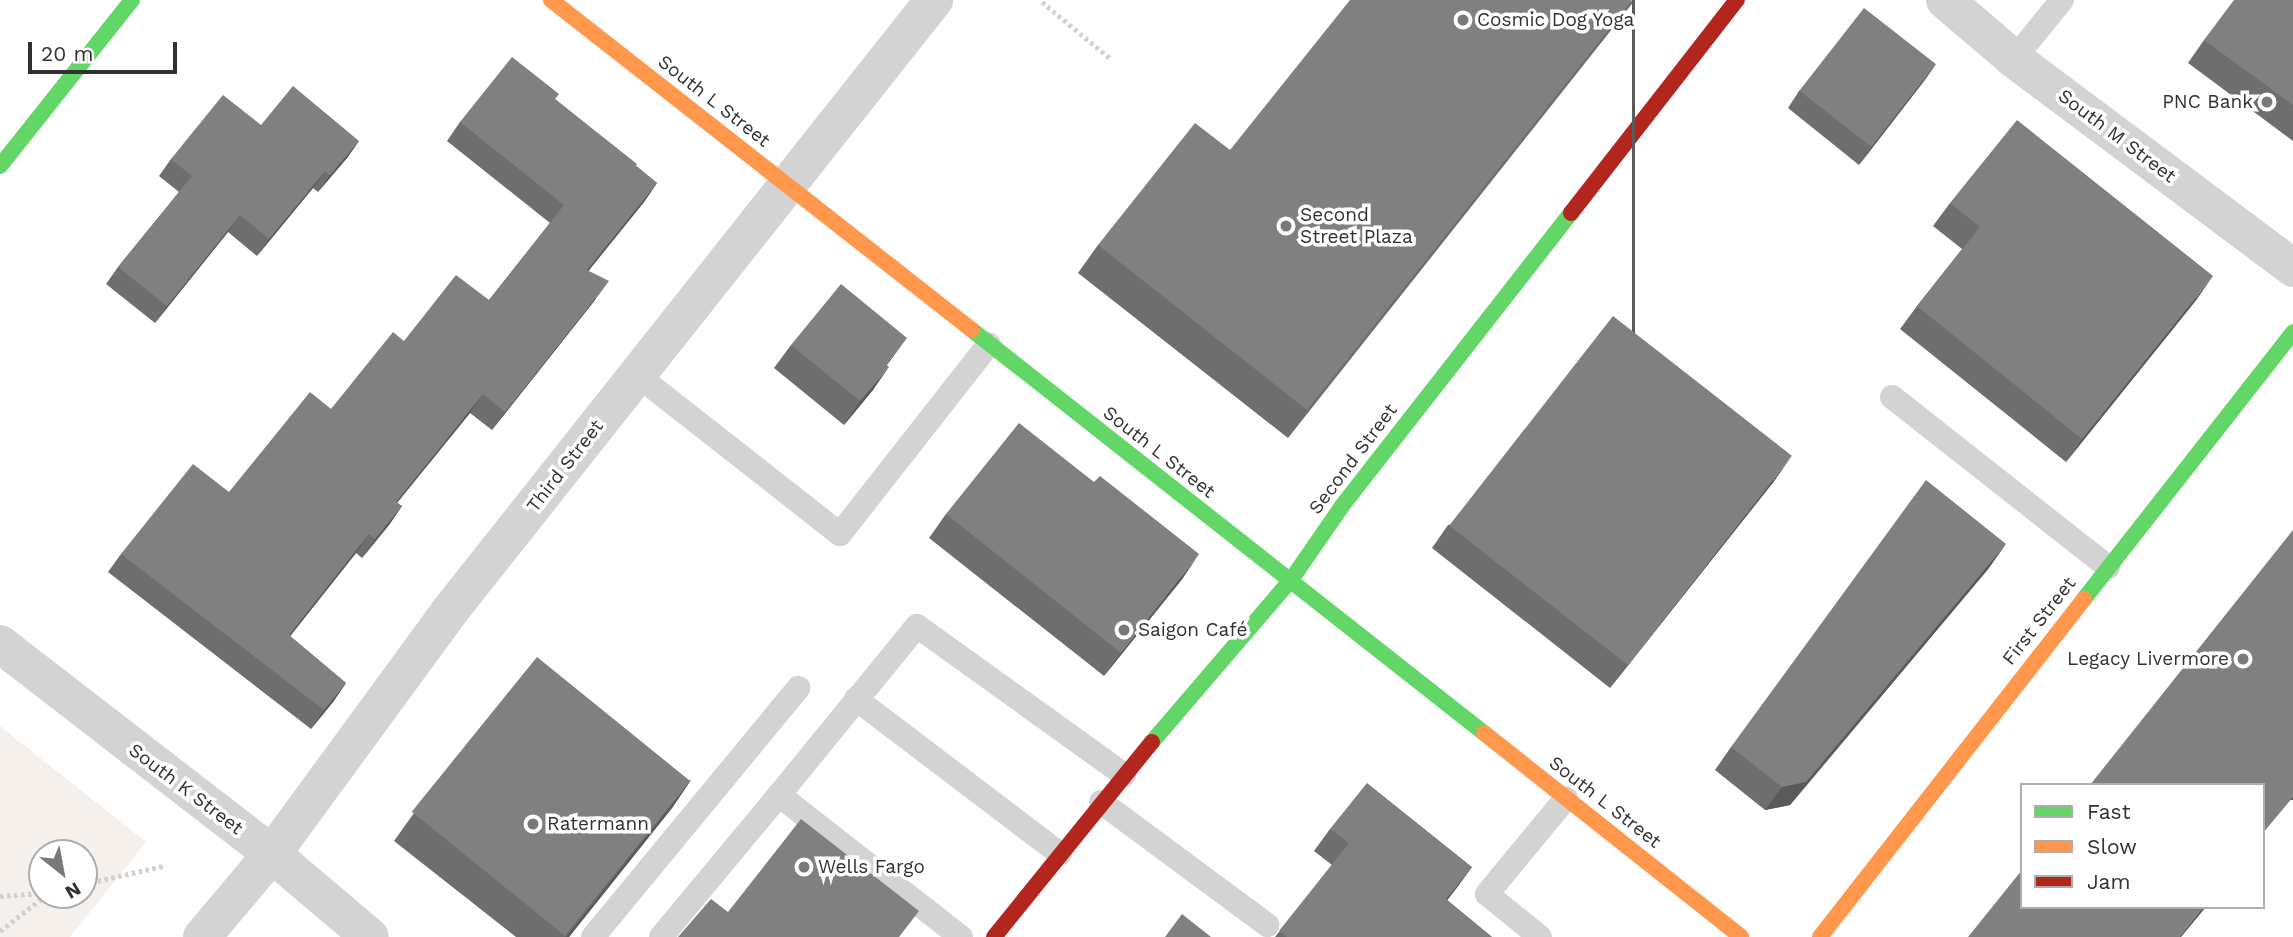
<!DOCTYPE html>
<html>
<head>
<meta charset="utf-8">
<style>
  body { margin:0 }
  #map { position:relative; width:2293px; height:937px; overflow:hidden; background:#fff; font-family:"Work Sans",sans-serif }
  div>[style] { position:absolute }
  .green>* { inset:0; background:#f5f0eb }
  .path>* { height:4.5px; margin-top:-2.25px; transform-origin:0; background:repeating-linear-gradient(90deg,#d1d1d1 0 3.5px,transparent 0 7px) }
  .lane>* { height:24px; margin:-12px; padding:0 12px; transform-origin:12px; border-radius:12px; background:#d3d3d3 }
  .street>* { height:38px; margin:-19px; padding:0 19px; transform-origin:19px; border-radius:19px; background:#d3d3d3 }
  .fast>* { height:16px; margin:-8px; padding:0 8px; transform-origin:8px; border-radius:8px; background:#63d668 }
  .slow>* { height:16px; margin:-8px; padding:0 8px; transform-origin:8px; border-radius:8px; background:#ff974d }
  .jam>* { height:16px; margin:-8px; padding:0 8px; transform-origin:8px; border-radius:8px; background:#b3261e }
  .wall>* { inset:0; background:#6e6e6e }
  .shaded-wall>* { inset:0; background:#5a5a5a; transform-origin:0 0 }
  .building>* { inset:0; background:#808080; transform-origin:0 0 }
  .dots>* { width:19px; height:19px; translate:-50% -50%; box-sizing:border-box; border:4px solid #fff; border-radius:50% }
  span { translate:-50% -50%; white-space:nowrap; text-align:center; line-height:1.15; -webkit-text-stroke:7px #fff; paint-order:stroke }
  .poi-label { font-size:19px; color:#313131 }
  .left { translate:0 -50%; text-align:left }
  .right { translate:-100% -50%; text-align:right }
  .street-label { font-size:19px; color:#313131 }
  .legend { position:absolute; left:2020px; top:783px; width:245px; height:126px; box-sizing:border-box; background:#fff; border:2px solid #adadad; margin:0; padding:9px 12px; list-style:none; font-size:21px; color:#313131 }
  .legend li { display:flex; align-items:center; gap:14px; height:35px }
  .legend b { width:35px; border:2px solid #adadad }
  .north { position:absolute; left:28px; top:839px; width:70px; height:70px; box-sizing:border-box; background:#fff; border:2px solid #adadad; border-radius:50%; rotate:149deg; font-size:19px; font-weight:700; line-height:28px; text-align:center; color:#313131 }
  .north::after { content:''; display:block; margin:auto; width:24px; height:32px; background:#797979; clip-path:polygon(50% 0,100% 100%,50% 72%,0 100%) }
  .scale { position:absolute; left:28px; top:42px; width:149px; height:32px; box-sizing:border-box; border:4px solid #313131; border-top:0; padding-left:9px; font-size:21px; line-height:24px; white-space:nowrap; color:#313131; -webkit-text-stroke:5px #fff; paint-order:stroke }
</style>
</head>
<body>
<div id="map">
  <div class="green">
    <i style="clip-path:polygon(evenodd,0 726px,146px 842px,70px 937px,0 937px,0 726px,42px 853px,84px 853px,84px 895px,42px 895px,42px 853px)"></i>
  </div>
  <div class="path">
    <i style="left:1042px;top:2px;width:88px;rotate:39.5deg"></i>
    <i style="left:84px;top:884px;width:81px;rotate:-12.8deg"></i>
    <i style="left:0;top:896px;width:42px;rotate:-4.1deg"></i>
    <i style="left:0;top:931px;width:58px;rotate:-38deg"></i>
  </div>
  <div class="lane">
    <i style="left:2014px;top:59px;width:76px;rotate:-50.9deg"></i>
    <i style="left:637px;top:375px;width:258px;rotate:38.1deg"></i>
    <i style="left:840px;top:534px;width:241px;rotate:-51.9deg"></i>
    <i style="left:1892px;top:397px;width:275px;rotate:38.2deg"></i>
    <i style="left:856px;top:699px;width:256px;rotate:37.2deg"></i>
    <i style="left:779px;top:795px;width:218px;rotate:-50.8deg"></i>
    <i style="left:917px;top:626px;width:255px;rotate:35.7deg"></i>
    <i style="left:1101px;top:802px;width:207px;rotate:36.5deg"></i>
    <i style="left:593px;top:937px;width:323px;rotate:-50.5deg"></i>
    <i style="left:661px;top:937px;width:185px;rotate:-50.3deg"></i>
    <i style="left:779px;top:795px;width:231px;rotate:38deg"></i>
    <i style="left:1540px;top:937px;width:68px;rotate:-140.9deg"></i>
    <i style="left:1487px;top:894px;width:124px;rotate:-50.5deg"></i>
  </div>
  <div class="street">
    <i style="left:1945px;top:0;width:91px;rotate:40.5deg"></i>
    <i style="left:2014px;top:59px;width:349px;rotate:36.8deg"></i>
    <i style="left:0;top:644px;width:344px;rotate:37.7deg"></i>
    <i style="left:272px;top:854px;width:128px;rotate:40.3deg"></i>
    <i style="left:202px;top:937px;width:109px;rotate:-49.9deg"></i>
    <i style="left:272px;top:854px;width:300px;rotate:-53.8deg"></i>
    <i style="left:449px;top:612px;width:781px;rotate:-51.6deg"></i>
  </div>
  <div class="fast">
    <i style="left:0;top:166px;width:212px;rotate:-51.5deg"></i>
    <i style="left:972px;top:330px;width:652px;rotate:38.21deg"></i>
    <i style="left:2084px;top:599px;width:339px;rotate:-51.9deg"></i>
    <i style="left:1152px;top:742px;width:213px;rotate:-49.4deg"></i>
    <i style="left:1291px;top:580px;width:90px;rotate:-55.4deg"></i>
    <i style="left:1342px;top:506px;width:372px;rotate:-52deg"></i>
  </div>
  <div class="slow">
    <i style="left:551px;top:0;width:535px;rotate:38.09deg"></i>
    <i style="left:1484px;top:733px;width:328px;rotate:38.4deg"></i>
    <i style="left:1820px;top:937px;width:429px;rotate:-52deg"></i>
  </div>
  <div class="jam">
    <i style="left:1571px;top:213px;width:270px;rotate:-52.1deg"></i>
    <i style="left:994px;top:937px;width:251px;rotate:-51deg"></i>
  </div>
  <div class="wall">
    <i style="clip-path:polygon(1635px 0,1288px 438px,1078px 273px,1098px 245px,1230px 150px)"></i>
    <i style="clip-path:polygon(2293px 0,2293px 141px,2188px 63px,2204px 40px)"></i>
    <i style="clip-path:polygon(1936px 64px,1924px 81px,1859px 165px,1788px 108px,1799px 91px)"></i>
    <i style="clip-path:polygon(555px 99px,657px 183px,644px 202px,588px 271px,595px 300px,492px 430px,470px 413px,397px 503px,402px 506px,389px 525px,362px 558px,356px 553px,290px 636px,346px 683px,333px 702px,311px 729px,108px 572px,121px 554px,229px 492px,331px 409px,404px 341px,489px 300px,550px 223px,447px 141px,460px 122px)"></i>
    <i style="clip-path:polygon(359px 141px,347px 158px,318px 192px,313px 188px,257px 256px,228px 232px,155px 323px,106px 284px,118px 267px,179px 192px,159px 176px,171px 159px)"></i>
    <i style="clip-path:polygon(1950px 203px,2197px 299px,2066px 462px,1900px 329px,1917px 306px,1962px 249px,1933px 226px)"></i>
    <i style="clip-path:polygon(791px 345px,887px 365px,873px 390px,844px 425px,774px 368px)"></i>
    <i style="clip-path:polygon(1775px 480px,1610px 688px,1432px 548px,1448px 525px)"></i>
    <i style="clip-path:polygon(1094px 482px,1183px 578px,1104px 676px,929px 538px,946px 514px)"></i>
    <i style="clip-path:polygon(1989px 568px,1790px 805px,1765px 810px,1715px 770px,1731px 747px)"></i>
    <i style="clip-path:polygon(691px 780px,672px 808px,569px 937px,516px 937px,394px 841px,414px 813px)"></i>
    <i style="clip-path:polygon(1330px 829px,1472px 867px,1447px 900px,1492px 937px,1275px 937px,1332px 865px,1314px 851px)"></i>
  </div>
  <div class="shaded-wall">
    <i style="left:1632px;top:0;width:3px;height:523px"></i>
    <i style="clip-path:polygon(1936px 64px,1924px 81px,1859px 165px,1871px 148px)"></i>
    <i style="clip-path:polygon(359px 141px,347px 158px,318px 192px,330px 175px)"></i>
    <i style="clip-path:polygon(325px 171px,313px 188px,257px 256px,269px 239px)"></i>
    <i style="clip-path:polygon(657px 183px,644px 202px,574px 289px,587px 270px)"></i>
    <i style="clip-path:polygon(240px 215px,228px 232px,155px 323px,167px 306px)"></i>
    <i style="clip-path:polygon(2213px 276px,2197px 299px,2066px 462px,2082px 439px)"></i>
    <i style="clip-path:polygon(609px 281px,595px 300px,492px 430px,505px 412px)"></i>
    <i style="clip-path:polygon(907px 338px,890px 361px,869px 387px,886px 364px)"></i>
    <i style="clip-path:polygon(889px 367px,873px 390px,844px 425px,860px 401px)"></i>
    <i style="clip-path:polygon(483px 394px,470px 413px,383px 520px,396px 502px)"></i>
    <i style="clip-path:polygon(1791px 457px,1775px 480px,1610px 688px,1627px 665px)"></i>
    <i style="clip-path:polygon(402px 506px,389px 525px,362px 558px,375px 539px)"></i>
    <i style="clip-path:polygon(369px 534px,356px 553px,276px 654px,289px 635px)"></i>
    <i style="clip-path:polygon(2006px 544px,1989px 568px,1790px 805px,1765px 810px,1782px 787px)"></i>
    <i style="clip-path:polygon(1199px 554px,1183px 578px,1104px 676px,1121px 653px)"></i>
    <i style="clip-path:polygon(346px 683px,333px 702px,311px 729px,324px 710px)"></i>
    <i style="clip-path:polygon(691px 780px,672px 808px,569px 937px,566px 937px)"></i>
    <i style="left:2293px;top:797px;width:3px;height:47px;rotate:90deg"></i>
    <i style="clip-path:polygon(1472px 867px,1456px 889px,1430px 922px,1446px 899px)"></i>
    <i style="clip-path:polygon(2203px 907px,2206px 907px,2181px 937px,2179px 937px)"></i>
  </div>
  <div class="building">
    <i style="clip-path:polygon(1350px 0,1632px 0,1307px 410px,1098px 245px,1195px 123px,1230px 150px)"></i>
    <i style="clip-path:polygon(2234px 0,2293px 0,2293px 105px,2204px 40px)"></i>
    <i style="left:1864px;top:8px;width:91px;height:105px;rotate:38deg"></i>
    <i style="clip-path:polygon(512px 57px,559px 94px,555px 99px,637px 164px,636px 166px,657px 183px,587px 270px,609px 281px,505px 412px,483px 394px,396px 502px,402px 506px,375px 539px,369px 534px,289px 635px,346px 683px,324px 710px,121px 554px,193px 464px,229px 492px,310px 392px,331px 409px,393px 332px,404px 341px,456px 275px,489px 300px,564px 205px,460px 122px)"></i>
    <i style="clip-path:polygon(293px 86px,359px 141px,330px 175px,325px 171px,269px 239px,240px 215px,167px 306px,118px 267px,192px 176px,171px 159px,223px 95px,261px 125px)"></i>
    <i style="clip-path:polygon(2017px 120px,2213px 276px,2082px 439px,1917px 306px,1980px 227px,1950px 203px)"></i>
    <i style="clip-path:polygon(841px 284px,907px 338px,886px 364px,889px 367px,860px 401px,791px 345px)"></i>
    <i style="left:1613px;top:316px;width:227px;height:266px;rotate:38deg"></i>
    <i style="clip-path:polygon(1019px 423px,1094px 482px,1100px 476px,1199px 554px,1121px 653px,946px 514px)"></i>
    <i style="clip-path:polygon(1926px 480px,2006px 544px,1806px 782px,1782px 787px,1731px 747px)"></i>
    <i style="clip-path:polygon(2293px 530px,2293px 797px,2263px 833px,2263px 785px,2090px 785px)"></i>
    <i style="left:537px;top:657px;width:197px;height:199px;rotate:39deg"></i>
    <i style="clip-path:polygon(1367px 783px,1472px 867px,1446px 899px,1492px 937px,1287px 937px,1279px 931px,1349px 843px,1330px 829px)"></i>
    <i style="clip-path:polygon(801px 819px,919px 911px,899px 937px,678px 937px,711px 899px,728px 912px)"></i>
    <i style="clip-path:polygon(2022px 870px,2022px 907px,2203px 907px,2179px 937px,1968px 937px)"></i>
    <i style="clip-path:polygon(1182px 914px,1211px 937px,1165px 937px)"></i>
  </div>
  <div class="dots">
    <i style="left:1463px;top:20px;background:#797979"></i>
    <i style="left:2267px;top:102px;background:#797979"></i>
    <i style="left:1286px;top:226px;background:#797979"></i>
    <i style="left:1124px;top:630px;background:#797979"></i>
    <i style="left:2243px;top:659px;background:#797979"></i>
    <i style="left:533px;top:824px;background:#797979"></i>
    <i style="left:804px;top:867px;background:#797979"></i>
  </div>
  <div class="poi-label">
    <span class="left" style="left:1477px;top:20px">Cosmic Dog Yoga</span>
    <span class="right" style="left:2253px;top:102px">PNC Bank</span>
    <span class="left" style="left:1300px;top:226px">Second<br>Street Plaza</span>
    <span class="left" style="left:1138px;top:630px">Saigon Café</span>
    <span class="right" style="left:2229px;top:659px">Legacy Livermore</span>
    <span class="left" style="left:547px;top:824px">Ratermann</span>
    <span class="left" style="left:818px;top:867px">Wells Fargo</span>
  </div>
  <div class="street-label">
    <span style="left:714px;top:101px;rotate:38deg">South L Street</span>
    <span style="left:2117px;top:136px;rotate:37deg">South M Street</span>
    <span style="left:1159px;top:452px;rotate:38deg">South L Street</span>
    <span style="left:1353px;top:459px;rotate:-53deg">Second Street</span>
    <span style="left:565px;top:466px;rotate:-52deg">Third Street</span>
    <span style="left:2039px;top:621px;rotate:-52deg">First Street</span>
    <span style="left:186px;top:789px;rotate:37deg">South K Street</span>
    <span style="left:1605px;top:802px;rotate:38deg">South L Street</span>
  </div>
  <ul class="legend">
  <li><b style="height:9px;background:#63d668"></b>Fast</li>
  <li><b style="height:9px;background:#ff974d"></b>Slow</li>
  <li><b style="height:9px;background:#b3261e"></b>Jam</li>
  </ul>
  <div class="north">N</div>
  <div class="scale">20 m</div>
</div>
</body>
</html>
